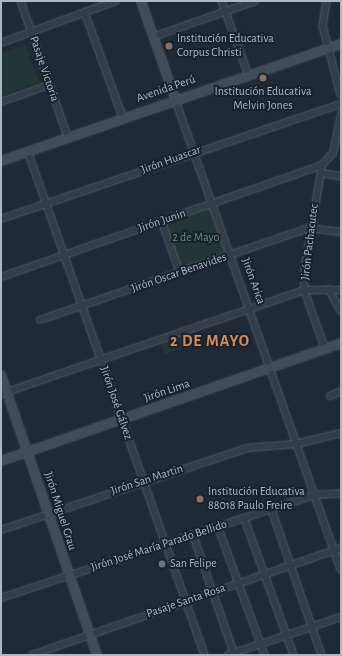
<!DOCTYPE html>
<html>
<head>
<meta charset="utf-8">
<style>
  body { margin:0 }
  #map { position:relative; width:342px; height:656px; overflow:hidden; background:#202a37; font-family:"Alegreya Sans",sans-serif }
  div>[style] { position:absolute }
  .green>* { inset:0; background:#223638; transform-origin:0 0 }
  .roads { filter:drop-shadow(0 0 1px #515a65) drop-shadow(0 0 1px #515a65) }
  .street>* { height:5.5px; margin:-2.75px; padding:0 2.75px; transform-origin:2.75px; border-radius:2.75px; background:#343c47 }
  .secondary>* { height:8px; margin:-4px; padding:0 4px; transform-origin:4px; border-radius:4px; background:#424b5a }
  .dots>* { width:11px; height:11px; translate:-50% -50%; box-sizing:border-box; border:2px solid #19212c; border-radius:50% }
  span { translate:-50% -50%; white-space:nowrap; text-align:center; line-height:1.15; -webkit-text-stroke:4px #19212c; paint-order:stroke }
  .poi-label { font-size:12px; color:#aeb7c4 }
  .left { translate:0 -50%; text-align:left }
  .street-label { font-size:12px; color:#aeb7c4 }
  .park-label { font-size:12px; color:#669470 }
  .district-label { font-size:16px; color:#d08d5d; font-weight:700; letter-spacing:1px }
  .frame { position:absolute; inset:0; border:2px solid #aeb7c4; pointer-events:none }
</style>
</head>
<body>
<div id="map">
  <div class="green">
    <i style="clip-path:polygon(25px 45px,39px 82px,1px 96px,1px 53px)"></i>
    <i style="left:212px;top:205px;width:52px;height:51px;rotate:71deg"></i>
    <i style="left:181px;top:336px;width:12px;height:22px;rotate:70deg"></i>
  </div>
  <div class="roads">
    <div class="street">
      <i style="left:21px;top:1px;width:144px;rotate:70.9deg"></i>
      <i style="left:222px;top:1px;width:77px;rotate:70.1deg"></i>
      <i style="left:327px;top:1px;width:25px;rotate:99deg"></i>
      <i style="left:323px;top:26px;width:71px;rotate:75.4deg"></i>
      <i style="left:85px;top:12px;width:112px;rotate:70.1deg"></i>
      <i style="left:153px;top:37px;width:108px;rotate:-19.4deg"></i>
      <i style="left:1px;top:43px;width:122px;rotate:-20.1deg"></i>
      <i style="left:175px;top:98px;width:499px;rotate:70.6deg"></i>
      <i style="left:1px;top:102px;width:51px;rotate:-19.5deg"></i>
      <i style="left:28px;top:151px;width:534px;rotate:70.65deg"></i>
      <i style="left:321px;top:173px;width:20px;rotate:9deg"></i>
      <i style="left:1px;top:219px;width:359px;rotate:-18.7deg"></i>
      <i style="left:162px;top:221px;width:54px;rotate:70.6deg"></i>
      <i style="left:1px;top:277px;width:340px;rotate:-19.2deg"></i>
      <i style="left:329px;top:289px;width:25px;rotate:61deg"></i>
      <i style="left:40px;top:320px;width:284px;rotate:-18.9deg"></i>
      <i style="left:309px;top:228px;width:32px;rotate:7deg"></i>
      <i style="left:325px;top:349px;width:63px;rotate:-109.6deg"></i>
      <i style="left:304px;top:290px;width:23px;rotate:-88deg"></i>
      <i style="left:305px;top:267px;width:103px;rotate:-80.5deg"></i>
      <i style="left:322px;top:165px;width:16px;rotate:-47deg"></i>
      <i style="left:333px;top:153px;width:40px;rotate:-78deg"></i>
      <i style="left:1px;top:394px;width:320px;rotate:-18.9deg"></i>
      <i style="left:304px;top:290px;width:37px"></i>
      <i style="left:330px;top:396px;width:12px;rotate:-24deg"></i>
      <i style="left:272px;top:510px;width:153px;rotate:71deg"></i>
      <i style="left:245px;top:519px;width:145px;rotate:70.2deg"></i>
      <i style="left:218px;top:526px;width:137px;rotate:70deg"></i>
      <i style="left:1px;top:530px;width:259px;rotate:-18.4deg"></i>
      <i style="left:247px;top:448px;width:49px;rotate:-4.7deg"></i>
      <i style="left:296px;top:444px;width:46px;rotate:-13.7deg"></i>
      <i style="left:193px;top:534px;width:128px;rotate:70.9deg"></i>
      <i style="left:1px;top:598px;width:330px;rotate:-18.2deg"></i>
      <i style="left:315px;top:495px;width:26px;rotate:-4deg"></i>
      <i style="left:32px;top:655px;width:327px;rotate:-19.1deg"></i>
      <i style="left:228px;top:655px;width:119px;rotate:-18.6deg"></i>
    </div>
    <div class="secondary">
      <i style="left:141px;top:1px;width:103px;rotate:70.7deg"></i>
      <i style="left:1px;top:161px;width:360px;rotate:-19deg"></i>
      <i style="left:1px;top:375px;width:296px;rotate:71.1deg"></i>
      <i style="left:1px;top:461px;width:360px;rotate:-19.1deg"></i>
    </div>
  </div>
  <div class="dots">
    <i style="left:169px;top:46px;background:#8d6e63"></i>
    <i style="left:263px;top:78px;background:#8d6e63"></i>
    <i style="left:200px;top:499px;background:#8d6e63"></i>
    <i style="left:162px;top:564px;background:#6b7280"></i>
  </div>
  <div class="poi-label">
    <span class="left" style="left:177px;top:46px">Institución Educativa<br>Corpus Christi</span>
    <span style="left:263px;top:99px">Institución Educativa<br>Melvin Jones</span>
    <span class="left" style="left:208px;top:499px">Institución Educativa<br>88018 Paulo Freire</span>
    <span class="left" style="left:170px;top:564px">San Felipe</span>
  </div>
  <div class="street-label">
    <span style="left:44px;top:69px;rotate:71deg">Pasaje Victoria</span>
    <span style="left:166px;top:89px;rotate:-19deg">Avenida Perú</span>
    <span style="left:171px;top:160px;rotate:-20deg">Jirón Huascar</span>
    <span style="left:162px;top:221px;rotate:-19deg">Jirón Junin</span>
    <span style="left:310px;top:242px;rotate:-83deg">Jirón Pachacutec</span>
    <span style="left:179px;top:273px;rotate:-19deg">Jirón Oscar Benavides</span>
    <span style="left:253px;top:281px;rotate:70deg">Jirón Arica</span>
    <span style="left:167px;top:391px;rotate:-19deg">Jirón Lima</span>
    <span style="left:116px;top:403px;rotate:71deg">Jirón José Gálvez</span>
    <span style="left:147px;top:480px;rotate:-18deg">Jirón San Martin</span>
    <span style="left:60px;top:511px;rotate:72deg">Jirón Miguel Grau</span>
    <span style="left:159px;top:546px;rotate:-18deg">Jirón José María Parado Bellido</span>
    <span style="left:186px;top:601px;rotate:-19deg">Pasaje Santa Rosa</span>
  </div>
  <div class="park-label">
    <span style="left:196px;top:238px">2 de Mayo</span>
  </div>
  <div class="district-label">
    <span style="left:210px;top:341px">2 DE MAYO</span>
  </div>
  <div class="frame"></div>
</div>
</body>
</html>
